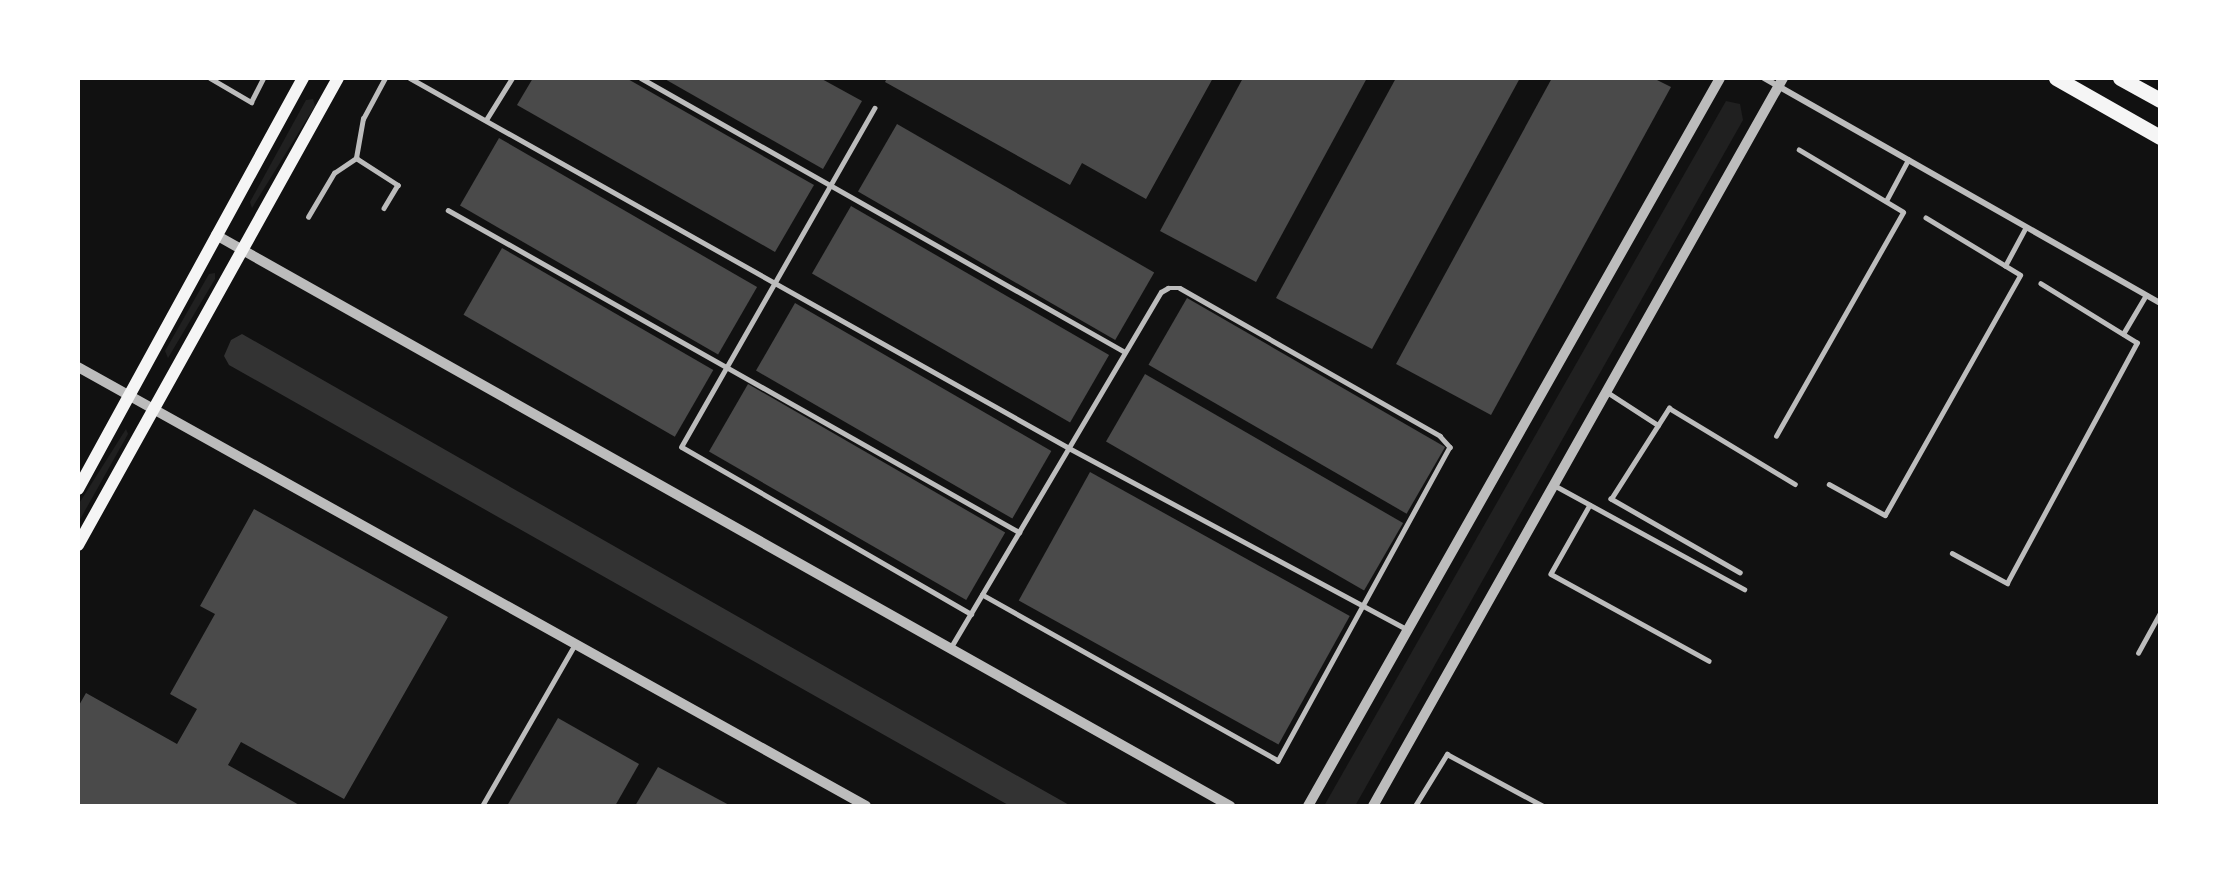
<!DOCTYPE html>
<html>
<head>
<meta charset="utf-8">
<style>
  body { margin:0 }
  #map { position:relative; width:2238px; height:884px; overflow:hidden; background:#111; font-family:"Noto Serif",serif }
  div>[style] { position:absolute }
  .green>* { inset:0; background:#202020 }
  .water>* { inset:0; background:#333 }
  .building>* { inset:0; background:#4a4a4a; transform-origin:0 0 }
  .service>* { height:4.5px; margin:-2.25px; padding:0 2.25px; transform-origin:2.25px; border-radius:2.25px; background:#bcbcbc }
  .minor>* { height:6px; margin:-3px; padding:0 3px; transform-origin:3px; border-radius:3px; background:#bcbcbc }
  .tertiary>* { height:10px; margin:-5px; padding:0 5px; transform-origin:5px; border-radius:5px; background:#bcbcbc }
  .secondary>* { height:12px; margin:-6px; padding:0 6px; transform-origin:6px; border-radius:6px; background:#f5f5f5 }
  .primary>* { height:15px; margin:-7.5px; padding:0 7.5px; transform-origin:7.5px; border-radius:7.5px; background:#f5f5f5 }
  span { translate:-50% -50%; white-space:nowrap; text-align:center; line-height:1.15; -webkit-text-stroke:5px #fff; paint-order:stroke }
  .frame { position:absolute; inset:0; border:80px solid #fff; pointer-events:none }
</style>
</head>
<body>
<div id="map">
  <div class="green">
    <i style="clip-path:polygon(313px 99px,315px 106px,252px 208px,250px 202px,306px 100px)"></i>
    <i style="clip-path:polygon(1726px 101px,1740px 104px,1743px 120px,1355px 806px,1324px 806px)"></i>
    <i style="clip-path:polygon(215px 273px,215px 279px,168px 358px,165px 351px,209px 274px)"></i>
    <i style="clip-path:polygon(126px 429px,128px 434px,78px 523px,78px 505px)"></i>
  </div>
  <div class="water">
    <i style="clip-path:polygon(242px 334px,991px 761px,1071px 806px,1010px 806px,229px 365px,224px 356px,231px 340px)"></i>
  </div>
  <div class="building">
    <i style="clip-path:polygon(533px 78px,626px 78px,814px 185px,775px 252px,517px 105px)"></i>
    <i style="clip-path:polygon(663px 78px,820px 78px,862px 101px,823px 169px)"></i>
    <i style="clip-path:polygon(887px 78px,1213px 78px,1146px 199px,1082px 163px,1070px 185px,885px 82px)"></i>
    <i style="clip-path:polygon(1243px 78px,1367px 78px,1256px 282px,1160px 231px)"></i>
    <i style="clip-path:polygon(1396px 78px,1520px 78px,1372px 349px,1276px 298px)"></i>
    <i style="clip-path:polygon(1552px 78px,1653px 78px,1671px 87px,1491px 415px,1396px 364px)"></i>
    <i style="left:897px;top:124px;width:297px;height:78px;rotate:30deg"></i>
    <i style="left:499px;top:138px;width:298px;height:78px;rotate:30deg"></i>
    <i style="left:851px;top:206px;width:298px;height:78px;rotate:30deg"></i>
    <i style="left:502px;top:248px;width:244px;height:77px;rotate:30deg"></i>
    <i style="left:1187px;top:298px;width:298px;height:77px;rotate:30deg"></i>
    <i style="left:795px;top:303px;width:296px;height:78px;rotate:30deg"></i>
    <i style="left:1145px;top:374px;width:298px;height:78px;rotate:30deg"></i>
    <i style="left:748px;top:384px;width:297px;height:78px;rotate:30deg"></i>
    <i style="left:1090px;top:472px;width:297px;height:147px;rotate:29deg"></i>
    <i style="clip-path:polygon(254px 509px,448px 617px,344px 799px,241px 742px,228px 765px,301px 806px,78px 806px,78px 707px,86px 693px,177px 744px,197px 709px,170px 694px,215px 614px,200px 606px)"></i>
    <i style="clip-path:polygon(558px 718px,639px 764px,615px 806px,507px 806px)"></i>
    <i style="clip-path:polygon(658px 767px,731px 806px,635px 806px)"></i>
  </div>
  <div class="service">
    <i style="left:210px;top:78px;width:48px;rotate:30.3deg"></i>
    <i style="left:251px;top:102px;width:27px;rotate:-63deg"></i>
    <i style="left:410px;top:78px;width:756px;rotate:29.31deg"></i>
    <i style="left:1069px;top:448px;width:383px;rotate:28.2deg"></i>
    <i style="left:641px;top:78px;width:556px;rotate:29.51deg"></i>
    <i style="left:875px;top:108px;width:390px;rotate:119.7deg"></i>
    <i style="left:682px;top:447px;width:334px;rotate:30deg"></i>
    <i style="left:486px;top:120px;width:49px;rotate:-58.2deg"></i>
    <i style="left:356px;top:158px;width:50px;rotate:32.7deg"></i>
    <i style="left:398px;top:185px;width:27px;rotate:121deg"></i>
    <i style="left:1886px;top:201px;width:47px;rotate:-61.8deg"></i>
    <i style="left:448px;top:210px;width:656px;rotate:29.42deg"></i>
    <i style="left:308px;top:217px;width:51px;rotate:-59.4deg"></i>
    <i style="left:334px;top:173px;width:27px;rotate:-34deg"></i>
    <i style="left:356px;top:158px;width:40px;rotate:-80deg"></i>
    <i style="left:363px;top:119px;width:47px;rotate:-61.8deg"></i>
    <i style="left:2005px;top:266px;width:44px;rotate:-61.7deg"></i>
    <i style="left:2123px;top:334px;width:45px;rotate:-59.5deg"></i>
    <i style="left:1607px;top:392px;width:61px;rotate:32.9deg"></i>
    <i style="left:1776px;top:436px;width:257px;rotate:-60.4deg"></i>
    <i style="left:1903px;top:212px;width:121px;rotate:-149.2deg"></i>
    <i style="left:1829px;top:484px;width:64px;rotate:29deg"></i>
    <i style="left:1885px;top:515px;width:275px;rotate:-60.6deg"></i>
    <i style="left:2020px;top:275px;width:110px;rotate:-148.8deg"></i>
    <i style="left:1554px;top:485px;width:217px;rotate:28.7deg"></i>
    <i style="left:1590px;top:505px;width:79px;rotate:119.5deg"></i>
    <i style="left:1551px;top:574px;width:180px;rotate:28.8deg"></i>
    <i style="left:1952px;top:553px;width:63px;rotate:28.6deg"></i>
    <i style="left:2007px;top:583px;width:273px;rotate:-61.6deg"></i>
    <i style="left:2137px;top:343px;width:113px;rotate:-148.4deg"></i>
    <i style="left:1740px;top:573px;width:149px;rotate:-150.2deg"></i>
    <i style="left:1611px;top:499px;width:108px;rotate:-57.5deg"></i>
    <i style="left:1669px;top:408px;width:147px;rotate:31.1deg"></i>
    <i style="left:951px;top:647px;width:412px;rotate:-59.4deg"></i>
    <i style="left:1161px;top:292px;width:8px;rotate:-30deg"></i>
    <i style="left:1168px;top:288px;width:12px"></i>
    <i style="left:1180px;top:288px;width:299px;rotate:29.6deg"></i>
    <i style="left:1440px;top:436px;width:15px;rotate:48deg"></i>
    <i style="left:1450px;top:447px;width:358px;rotate:118.7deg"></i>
    <i style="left:1278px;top:761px;width:339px;rotate:-150.7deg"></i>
    <i style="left:2138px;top:653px;width:46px;rotate:-61.2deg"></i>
    <i style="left:482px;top:806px;width:187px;rotate:-60.1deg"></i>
    <i style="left:1415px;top:806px;width:61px;rotate:-58.4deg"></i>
    <i style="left:1447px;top:754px;width:109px;rotate:28.4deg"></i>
  </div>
  <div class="minor">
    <i style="left:1764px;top:78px;width:455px;rotate:29.6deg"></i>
  </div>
  <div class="tertiary">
    <i style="left:216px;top:235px;width:1164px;rotate:29.38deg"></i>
    <i style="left:78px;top:367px;width:902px;rotate:29.12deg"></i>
    <i style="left:1308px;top:806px;width:836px;rotate:-60.49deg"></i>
    <i style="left:1373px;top:806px;width:836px;rotate:-60.61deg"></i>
  </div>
  <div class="secondary">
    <i style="left:78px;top:489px;width:469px;rotate:-61.3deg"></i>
    <i style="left:78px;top:545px;width:534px;rotate:-60.89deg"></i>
  </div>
  <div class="primary">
    <i style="left:2056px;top:78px;width:120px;rotate:29.6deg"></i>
    <i style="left:2120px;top:78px;width:46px;rotate:28.8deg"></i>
  </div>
  <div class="frame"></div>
</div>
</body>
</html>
